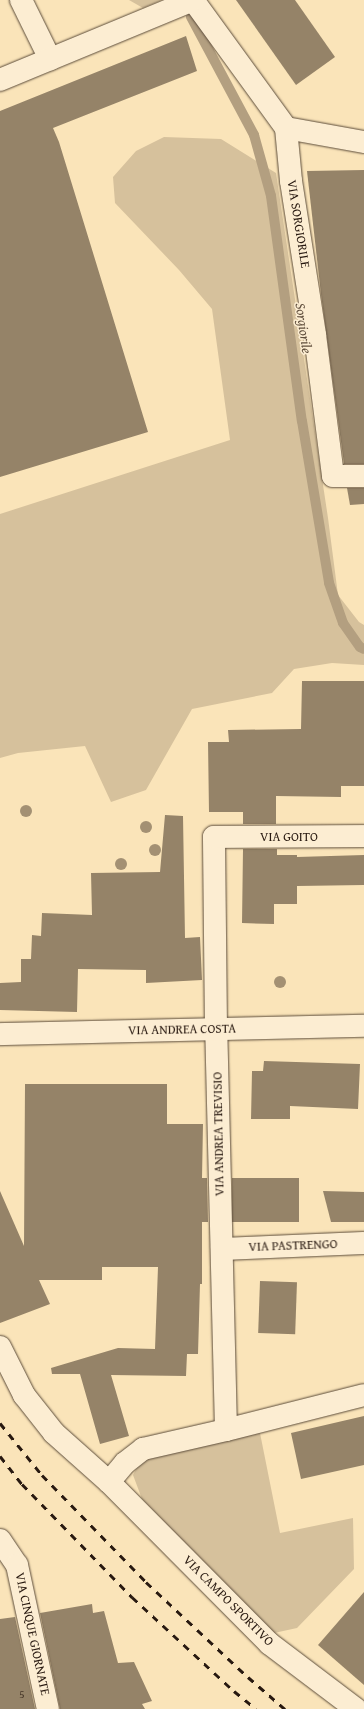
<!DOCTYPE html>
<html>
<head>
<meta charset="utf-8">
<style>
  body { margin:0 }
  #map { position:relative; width:364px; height:1709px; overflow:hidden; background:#fae4b9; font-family:"Gentium Book Plus",serif }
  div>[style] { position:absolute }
  .green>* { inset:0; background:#d6c19c }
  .stream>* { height:10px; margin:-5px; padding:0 5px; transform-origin:5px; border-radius:5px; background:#b39f80 }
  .building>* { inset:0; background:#958368; transform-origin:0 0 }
  .roads { filter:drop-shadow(0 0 1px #5c4c3a) drop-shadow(0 0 1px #5c4c3a) }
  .minor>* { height:22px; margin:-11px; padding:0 11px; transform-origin:11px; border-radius:11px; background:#fcedd2 }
  .rail>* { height:3px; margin-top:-1.5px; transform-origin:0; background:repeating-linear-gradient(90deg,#281910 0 7px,transparent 0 14px) }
  .trees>* { width:12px; height:12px; margin:-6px; border-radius:50%; background:#a39073 }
  span { translate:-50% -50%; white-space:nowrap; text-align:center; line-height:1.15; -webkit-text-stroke:3px #fcedd2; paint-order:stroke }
  .number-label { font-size:11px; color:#433426 }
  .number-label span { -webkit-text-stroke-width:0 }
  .street-label { font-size:13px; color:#281910 }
  .water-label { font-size:14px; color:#604f3d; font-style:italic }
</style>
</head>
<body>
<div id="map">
  <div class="green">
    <i style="clip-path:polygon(129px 0,162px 0,143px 8px)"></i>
    <i style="clip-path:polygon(164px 137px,221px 139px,276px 173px,328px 518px,338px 595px,359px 622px,364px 625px,364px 665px,332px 663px,294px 669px,272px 693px,192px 709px,146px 790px,111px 802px,85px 746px,18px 753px,0 758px,0 514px,230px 440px,212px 309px,179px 270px,115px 203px,113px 177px,136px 151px)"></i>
    <i style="clip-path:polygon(260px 1433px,280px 1533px,353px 1518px,354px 1569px,297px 1628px,274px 1633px,142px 1499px,133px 1475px,141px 1460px)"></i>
  </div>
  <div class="stream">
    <i style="left:191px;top:17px;width:134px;rotate:61.9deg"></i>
    <i style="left:254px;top:135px;width:63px;rotate:74.4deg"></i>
    <i style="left:271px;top:196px;width:227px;rotate:82.2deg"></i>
    <i style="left:302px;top:421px;width:164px;rotate:80.5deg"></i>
    <i style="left:329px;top:583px;width:42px;rotate:70.7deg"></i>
    <i style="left:343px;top:623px;width:29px;rotate:55deg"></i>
    <i style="left:360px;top:647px;width:4px;rotate:27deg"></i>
  </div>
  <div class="building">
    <i style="clip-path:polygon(236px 0,295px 0,335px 57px,296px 85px)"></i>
    <i style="clip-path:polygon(186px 36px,197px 71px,53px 128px,59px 142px,148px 432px,0 477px,0 111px)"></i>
    <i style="clip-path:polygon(364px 170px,364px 464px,344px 464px,321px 294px,307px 171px)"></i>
    <i style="clip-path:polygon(347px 488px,364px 488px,364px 504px,350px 505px)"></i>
    <i style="clip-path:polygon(302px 681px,364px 681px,364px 786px,341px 786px,341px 797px,276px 796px,276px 824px,243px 824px,243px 812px,209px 812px,208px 742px,229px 742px,228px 730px,301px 729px)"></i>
    <i style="clip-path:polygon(165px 815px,183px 816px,185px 938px,200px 937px,202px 980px,146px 983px,146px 970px,78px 969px,77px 1012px,0 1010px,0 983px,21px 982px,21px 959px,31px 959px,32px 935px,41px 936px,42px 913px,92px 915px,91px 873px,160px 872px)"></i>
    <i style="clip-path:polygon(243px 849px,277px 849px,277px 855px,297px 855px,297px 857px,364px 855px,364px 885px,297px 886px,297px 904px,274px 904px,274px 924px,242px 923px)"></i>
    <i style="clip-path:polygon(264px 1061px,360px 1064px,358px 1109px,290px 1106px,290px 1119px,251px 1119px,252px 1071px,263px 1071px)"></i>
    <i style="clip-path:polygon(25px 1084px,167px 1084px,167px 1124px,203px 1124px,202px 1178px,207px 1178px,208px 1222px,202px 1222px,202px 1284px,200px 1284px,198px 1354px,187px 1354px,186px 1376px,111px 1375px,129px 1436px,100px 1444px,80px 1374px,52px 1374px,51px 1368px,118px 1348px,155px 1349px,158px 1267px,102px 1267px,102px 1280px,39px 1280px,50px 1304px,0 1323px,0 1191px,24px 1246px)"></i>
    <i style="left:232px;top:1178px;width:67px;height:44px"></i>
    <i style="clip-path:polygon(323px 1191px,364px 1192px,364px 1222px,331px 1222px)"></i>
    <i style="left:260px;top:1281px;width:37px;height:52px;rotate:2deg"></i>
    <i style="clip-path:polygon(364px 1416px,364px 1465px,301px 1479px,291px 1433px)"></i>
    <i style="clip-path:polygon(364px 1592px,364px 1685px,318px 1645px)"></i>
    <i style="clip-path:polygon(92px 1604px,93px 1613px,104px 1611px,118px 1663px,134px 1662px,152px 1701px,142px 1704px,145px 1709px,60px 1709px,40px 1613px)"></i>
    <i style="clip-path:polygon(15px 1617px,35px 1709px,0 1709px,0 1619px)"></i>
  </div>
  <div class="roads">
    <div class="minor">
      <i style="left:21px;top:0;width:66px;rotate:63.8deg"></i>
      <i style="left:193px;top:0;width:158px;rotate:54deg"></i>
      <i style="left:286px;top:128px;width:53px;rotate:84.6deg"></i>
      <i style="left:291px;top:181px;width:156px;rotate:81.1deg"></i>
      <i style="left:315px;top:335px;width:142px;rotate:82.7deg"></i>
      <i style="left:333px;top:476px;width:31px"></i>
      <i style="left:0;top:80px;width:209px;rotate:-22.5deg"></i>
      <i style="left:286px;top:128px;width:79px;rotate:10.2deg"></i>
      <i style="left:0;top:1034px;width:364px;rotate:-1.3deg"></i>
      <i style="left:222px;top:1249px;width:142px;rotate:-2.4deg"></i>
      <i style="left:0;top:1347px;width:54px;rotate:63.4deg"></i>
      <i style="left:24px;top:1395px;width:48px;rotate:51.7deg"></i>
      <i style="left:54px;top:1433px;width:74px;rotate:41.7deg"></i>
      <i style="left:109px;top:1482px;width:228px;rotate:45.2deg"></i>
      <i style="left:270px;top:1644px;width:108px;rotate:37.1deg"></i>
      <i style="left:226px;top:1430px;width:400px;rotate:-91.4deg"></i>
      <i style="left:216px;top:1030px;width:193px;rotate:-90.6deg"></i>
      <i style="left:214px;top:837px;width:150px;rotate:-0.4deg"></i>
      <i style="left:109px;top:1482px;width:25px;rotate:-50deg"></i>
      <i style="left:125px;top:1463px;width:23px;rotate:-38deg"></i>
      <i style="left:143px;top:1449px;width:85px;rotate:-12.9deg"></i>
      <i style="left:226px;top:1430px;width:142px;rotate:-14.2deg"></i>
      <i style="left:0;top:1540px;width:30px;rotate:56deg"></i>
      <i style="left:17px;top:1565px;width:147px;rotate:77.9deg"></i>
    </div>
  </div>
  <div class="rail">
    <i style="left:0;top:1423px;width:67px;rotate:51.1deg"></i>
    <i style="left:42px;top:1475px;width:149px;rotate:45.8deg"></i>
    <i style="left:146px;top:1582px;width:139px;rotate:43deg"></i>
    <i style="left:248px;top:1677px;width:49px;rotate:40.9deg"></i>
    <i style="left:0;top:1456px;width:36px;rotate:52deg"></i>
    <i style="left:22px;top:1484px;width:158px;rotate:45.8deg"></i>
    <i style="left:132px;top:1597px;width:139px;rotate:42.7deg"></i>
    <i style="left:234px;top:1691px;width:28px;rotate:39deg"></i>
  </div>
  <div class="trees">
    <i style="left:26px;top:811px"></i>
    <i style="left:146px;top:827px"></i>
    <i style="left:155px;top:850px"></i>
    <i style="left:121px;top:864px"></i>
    <i style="left:280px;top:982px"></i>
  </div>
  <div class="number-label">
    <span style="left:22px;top:1694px">5</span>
  </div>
  <div class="street-label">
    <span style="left:298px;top:224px;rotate:81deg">VIA SORGIORILE</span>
    <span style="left:289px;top:837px">VIA GOITO</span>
    <span style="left:182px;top:1030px;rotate:-1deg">VIA ANDREA COSTA</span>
    <span style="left:219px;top:1134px;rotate:-91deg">VIA ANDREA TREVISIO</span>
    <span style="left:293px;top:1246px;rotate:-2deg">VIA PASTRENGO</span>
    <span style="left:228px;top:1601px;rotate:45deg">VIA CAMPO SPORTIVO</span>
    <span style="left:32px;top:1634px;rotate:78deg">VIA CINQUE GIORNATE</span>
  </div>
  <div class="water-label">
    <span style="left:304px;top:328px;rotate:82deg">Sorgiorile</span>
  </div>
</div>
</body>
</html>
